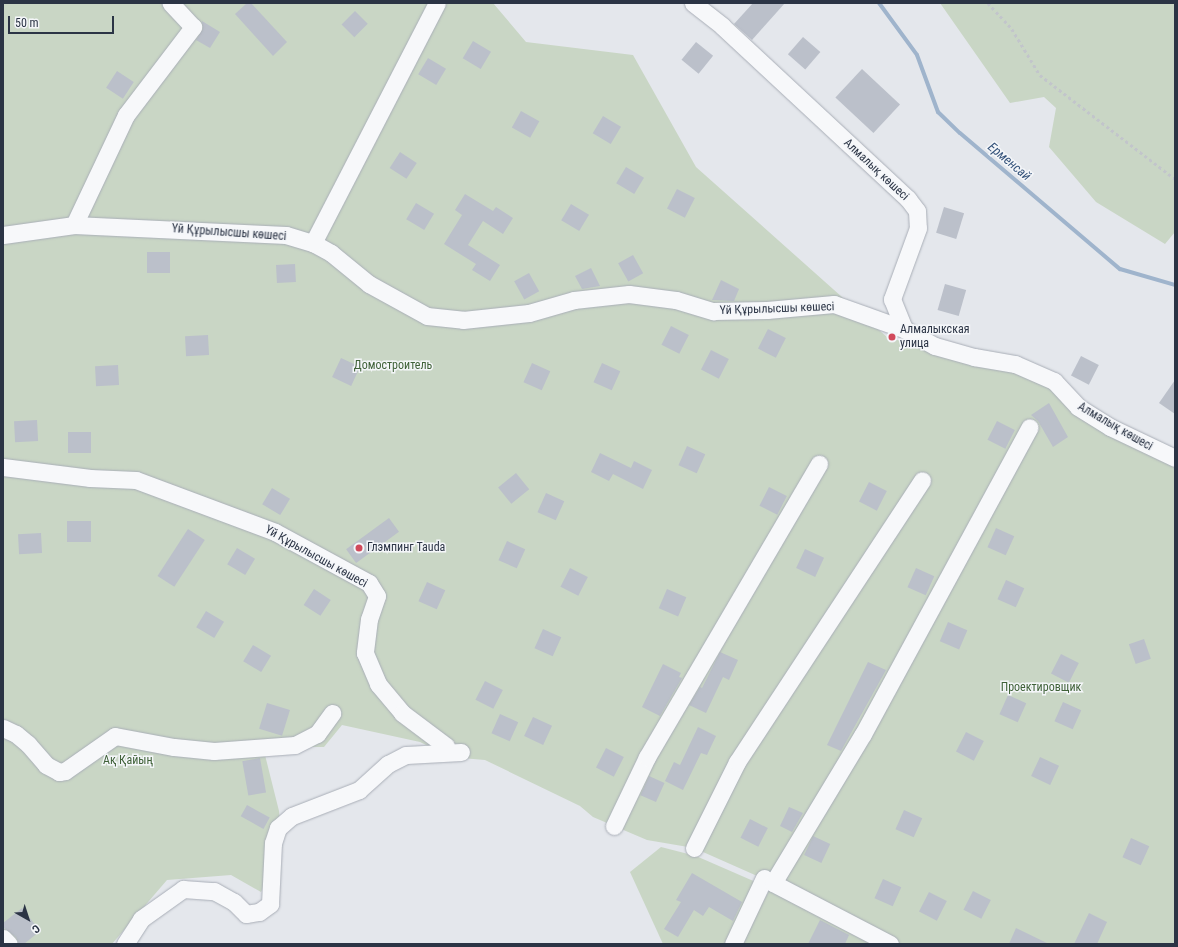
<!DOCTYPE html>
<html>
<head>
<meta charset="utf-8">
<style>
  body { margin:0 }
  #map { position:relative; width:1178px; height:947px; overflow:hidden; background:#e4e7ec; font-family:"Roboto Condensed",sans-serif }
  div>[style] { position:absolute }
  .green>* { inset:0; background:#c9d6c5 }
  .stream>* { height:4px; margin:-2px; padding:0 2px; transform-origin:2px; border-radius:2px; background:#9fb4cc }
  .building>* { inset:0; background:#bbc0ca; transform-origin:0 0 }
  .path>* { height:2.5px; margin-top:-1.25px; transform-origin:0; background:repeating-linear-gradient(90deg,#c2c5cb 0 3px,transparent 0 6px) }
  .roads { filter:drop-shadow(0 0 1px #a9aeb7) drop-shadow(0 0 1px #a9aeb7) }
  .minor>* { height:17px; margin:-8.5px; padding:0 8.5px; transform-origin:8.5px; border-radius:8.5px; background:#f7f8fa }
  .dots>* { width:11px; height:11px; translate:-50% -50%; box-sizing:border-box; border:2px solid #f4f6f9; border-radius:50% }
  span { translate:-50% -50%; white-space:nowrap; text-align:center; line-height:1.15; -webkit-text-stroke:3px #f4f6f9; paint-order:stroke }
  .street-label { font-size:12px; color:#2b3445 }
  .poi-label { font-size:12px; color:#2b3445 }
  .left { translate:0 -50%; text-align:left }
  .park-label { font-size:12px; color:#3f6138 }
  .water-label { font-size:13px; color:#34527a; font-style:italic }
  .frame { position:absolute; inset:0; border:4px solid #2b3445; pointer-events:none }
  .north { position:absolute; left:8px; top:899px; width:40px; height:40px; -webkit-text-stroke:3px #f4f6f9; paint-order:stroke; rotate:141deg; font-size:11px; font-weight:700; line-height:16px; text-align:center; color:#2b3445 }
  .north::after { content:''; display:block; margin:auto; width:14px; height:18px; background:#2b3445; clip-path:polygon(50% 0,100% 100%,50% 72%,0 100%) }
  .scale { position:absolute; left:8px; top:16px; width:106px; height:18px; box-sizing:border-box; border:2px solid #2b3445; border-top:0; padding-left:5px; font-size:12px; line-height:14px; white-space:nowrap; color:#2b3445; -webkit-text-stroke:3px #f4f6f9; paint-order:stroke }
</style>
</head>
<body>
<div id="map">
  <div class="green">
    <i style="clip-path:polygon(3px 3px,493px 3px,526px 42px,633px 55px,696px 167px,888px 338px,1015px 364px,1078px 407px,1175px 458px,1175px 944px,741px 944px,773px 883px,694px 848px,647px 840px,593px 817px,580px 806px,485px 760px,450px 757px,420px 742px,342px 725px,324px 747px,263px 747px,279px 811px,282px 848px,261px 892px,231px 875px,167px 880px,112px 944px,3px 944px)"></i>
    <i style="clip-path:polygon(940px 3px,1175px 3px,1175px 232px,1165px 244px,1096px 202px,1049px 147px,1056px 108px,1044px 97px,1010px 103px)"></i>
    <i style="clip-path:polygon(661px 847px,696px 856px,758px 883px,729px 944px,663px 944px,630px 872px)"></i>
  </div>
  <div class="stream">
    <i style="left:879px;top:3px;width:64px;rotate:53.8deg"></i>
    <i style="left:917px;top:55px;width:61px;rotate:69.8deg"></i>
    <i style="left:938px;top:112px;width:30px;rotate:44deg"></i>
    <i style="left:960px;top:133px;width:210px;rotate:40.4deg"></i>
    <i style="left:1120px;top:269px;width:57px;rotate:16.2deg"></i>
  </div>
  <div class="building">
    <i style="clip-path:polygon(247px 3px,251px 3px,287px 42px,273px 56px,235px 14px)"></i>
    <i style="clip-path:polygon(753px 3px,785px 3px,752px 40px,734px 24px)"></i>
    <i style="left:355px;top:11px;width:18px;height:19px;rotate:45deg"></i>
    <i style="clip-path:polygon(202px 21px,220px 32px,210px 48px,196px 40px,203px 29px)"></i>
    <i style="left:803px;top:37px;width:23px;height:23px;rotate:41deg"></i>
    <i style="left:473px;top:41px;width:21px;height:20px;rotate:31deg"></i>
    <i style="left:696px;top:42px;width:22px;height:23px;rotate:39deg"></i>
    <i style="left:428px;top:58px;width:21px;height:19px;rotate:31deg"></i>
    <i style="left:862px;top:69px;width:52px;height:39px;rotate:43deg"></i>
    <i style="left:117px;top:71px;width:20px;height:20px;rotate:33deg"></i>
    <i style="left:521px;top:111px;width:21px;height:19px;rotate:29deg"></i>
    <i style="left:603px;top:116px;width:21px;height:20px;rotate:31deg"></i>
    <i style="left:400px;top:152px;width:20px;height:19px;rotate:33deg"></i>
    <i style="left:626px;top:167px;width:21px;height:19px;rotate:31deg"></i>
    <i style="left:677px;top:189px;width:20px;height:22px;rotate:27deg"></i>
    <i style="clip-path:polygon(465px 194px,493px 211px,496px 207px,513px 218px,503px 234px,483px 221px,468px 245px,500px 265px,490px 281px,472px 270px,476px 264px,444px 244px,462px 215px,455px 210px)"></i>
    <i style="left:416px;top:203px;width:21px;height:19px;rotate:31deg"></i>
    <i style="left:571px;top:204px;width:21px;height:19px;rotate:31deg"></i>
    <i style="left:944px;top:207px;width:21px;height:27px;rotate:17deg"></i>
    <i style="left:170px;top:252px;width:21px;height:23px;rotate:90deg"></i>
    <i style="left:633px;top:255px;width:21px;height:17px;rotate:61deg"></i>
    <i style="left:295px;top:264px;width:18px;height:19px;rotate:87deg"></i>
    <i style="clip-path:polygon(591px 268px,600px 286px,582px 289px,575px 276px)"></i>
    <i style="left:529px;top:273px;width:21px;height:17px;rotate:61deg"></i>
    <i style="clip-path:polygon(721px 280px,739px 289px,734px 301px,712px 300px)"></i>
    <i style="left:945px;top:284px;width:22px;height:27px;rotate:16deg"></i>
    <i style="left:671px;top:326px;width:20px;height:21px;rotate:27deg"></i>
    <i style="left:768px;top:329px;width:20px;height:22px;rotate:27deg"></i>
    <i style="left:208px;top:335px;width:20px;height:23px;rotate:87deg"></i>
    <i style="left:711px;top:350px;width:20px;height:22px;rotate:27deg"></i>
    <i style="left:1081px;top:356px;width:20px;height:22px;rotate:27deg"></i>
    <i style="left:341px;top:358px;width:21px;height:21px;rotate:25deg"></i>
    <i style="left:532px;top:363px;width:20px;height:21px;rotate:24deg"></i>
    <i style="left:602px;top:363px;width:20px;height:21px;rotate:24deg"></i>
    <i style="left:118px;top:365px;width:20px;height:23px;rotate:87deg"></i>
    <i style="clip-path:polygon(1175px 380px,1175px 414px,1159px 403px)"></i>
    <i style="clip-path:polygon(1049px 403px,1068px 437px,1053px 447px,1038px 421px,1031px 415px)"></i>
    <i style="left:37px;top:420px;width:21px;height:23px;rotate:87deg"></i>
    <i style="left:997px;top:421px;width:20px;height:21px;rotate:27deg"></i>
    <i style="left:91px;top:432px;width:21px;height:23px;rotate:90deg"></i>
    <i style="left:687px;top:446px;width:20px;height:21px;rotate:24deg"></i>
    <i style="clip-path:polygon(600px 453px,631px 468px,634px 461px,652px 470px,643px 489px,613px 474px,609px 481px,591px 472px)"></i>
    <i style="left:516px;top:473px;width:21px;height:23px;rotate:51deg"></i>
    <i style="left:869px;top:482px;width:20px;height:22px;rotate:27deg"></i>
    <i style="left:769px;top:487px;width:20px;height:21px;rotate:27deg"></i>
    <i style="left:272px;top:488px;width:21px;height:19px;rotate:31deg"></i>
    <i style="left:546px;top:493px;width:20px;height:21px;rotate:24deg"></i>
    <i style="left:389px;top:518px;width:17px;height:53px;rotate:54deg"></i>
    <i style="left:91px;top:521px;width:21px;height:24px;rotate:90deg"></i>
    <i style="left:996px;top:528px;width:20px;height:21px;rotate:24deg"></i>
    <i style="left:188px;top:529px;width:20px;height:56px;rotate:33deg"></i>
    <i style="left:41px;top:533px;width:20px;height:23px;rotate:87deg"></i>
    <i style="left:507px;top:541px;width:20px;height:21px;rotate:24deg"></i>
    <i style="left:237px;top:548px;width:21px;height:19px;rotate:31deg"></i>
    <i style="left:805px;top:549px;width:21px;height:21px;rotate:25deg"></i>
    <i style="left:570px;top:568px;width:20px;height:21px;rotate:27deg"></i>
    <i style="left:916px;top:568px;width:20px;height:21px;rotate:24deg"></i>
    <i style="left:1006px;top:580px;width:20px;height:21px;rotate:24deg"></i>
    <i style="left:427px;top:582px;width:20px;height:21px;rotate:24deg"></i>
    <i style="left:314px;top:589px;width:20px;height:19px;rotate:33deg"></i>
    <i style="left:667px;top:589px;width:21px;height:21px;rotate:23deg"></i>
    <i style="left:206px;top:611px;width:21px;height:19px;rotate:31deg"></i>
    <i style="left:948px;top:622px;width:21px;height:21px;rotate:23deg"></i>
    <i style="left:543px;top:629px;width:20px;height:21px;rotate:24deg"></i>
    <i style="left:1144px;top:639px;width:21px;height:16px;rotate:71deg"></i>
    <i style="left:253px;top:645px;width:21px;height:19px;rotate:31deg"></i>
    <i style="clip-path:polygon(720px 652px,738px 660px,729px 680px,723px 677px,706px 713px,689px 705px,700px 687px,702px 688px)"></i>
    <i style="left:1061px;top:654px;width:20px;height:22px;rotate:27deg"></i>
    <i style="clip-path:polygon(868px 662px,886px 670px,841px 751px,827px 745px)"></i>
    <i style="clip-path:polygon(663px 664px,681px 673px,679px 677px,682px 678px,660px 716px,642px 707px)"></i>
    <i style="left:485px;top:681px;width:20px;height:21px;rotate:27deg"></i>
    <i style="left:1008px;top:695px;width:20px;height:21px;rotate:24deg"></i>
    <i style="left:1063px;top:702px;width:20px;height:21px;rotate:24deg"></i>
    <i style="left:267px;top:703px;width:24px;height:27px;rotate:17deg"></i>
    <i style="left:500px;top:714px;width:20px;height:21px;rotate:24deg"></i>
    <i style="left:533px;top:717px;width:21px;height:21px;rotate:25deg"></i>
    <i style="clip-path:polygon(698px 727px,716px 736px,707px 755px,701px 753px,683px 790px,665px 781px,674px 762px,680px 765px)"></i>
    <i style="left:966px;top:732px;width:20px;height:22px;rotate:27deg"></i>
    <i style="left:606px;top:748px;width:20px;height:22px;rotate:27deg"></i>
    <i style="left:1040px;top:757px;width:21px;height:21px;rotate:25deg"></i>
    <i style="left:260px;top:758px;width:35px;height:18px;rotate:80deg"></i>
    <i style="left:649px;top:776px;width:17px;height:21px;rotate:24deg"></i>
    <i style="left:247px;top:805px;width:26px;height:13px;rotate:29deg"></i>
    <i style="clip-path:polygon(789px 807px,803px 813px,792px 832px,780px 826px)"></i>
    <i style="left:904px;top:810px;width:20px;height:21px;rotate:24deg"></i>
    <i style="left:750px;top:819px;width:20px;height:21px;rotate:27deg"></i>
    <i style="left:813px;top:836px;width:19px;height:21px;rotate:25deg"></i>
    <i style="left:1131px;top:838px;width:20px;height:21px;rotate:24deg"></i>
    <i style="clip-path:polygon(692px 873px,742px 902px,733px 921px,709px 907px,703px 916px,694px 910px,678px 937px,664px 929px,681px 902px,676px 900px)"></i>
    <i style="left:883px;top:879px;width:20px;height:21px;rotate:24deg"></i>
    <i style="left:973px;top:891px;width:20px;height:21px;rotate:27deg"></i>
    <i style="left:929px;top:892px;width:20px;height:22px;rotate:27deg"></i>
    <i style="clip-path:polygon(22px 908px,40px 931px,24px 944px,19px 944px,16px 937px,3px 927px,3px 923px)"></i>
    <i style="clip-path:polygon(1089px 913px,1107px 922px,1097px 944px,1074px 944px)"></i>
    <i style="clip-path:polygon(820px 920px,849px 935px,845px 944px,808px 944px)"></i>
    <i style="clip-path:polygon(1016px 928px,1049px 944px,1009px 944px)"></i>
  </div>
  <div class="path">
    <i style="left:988px;top:3px;width:35px;rotate:47deg"></i>
    <i style="left:1012px;top:29px;width:54px;rotate:58.7deg"></i>
    <i style="left:1040px;top:75px;width:170px;rotate:37.6deg"></i>
  </div>
  <div class="roads">
    <div class="minor">
      <i style="left:693px;top:3px;width:37px;rotate:38deg"></i>
      <i style="left:722px;top:26px;width:254px;rotate:42.9deg"></i>
      <i style="left:908px;top:199px;width:15px;rotate:53deg"></i>
      <i style="left:917px;top:211px;width:17px;rotate:87deg"></i>
      <i style="left:918px;top:228px;width:76px;rotate:110.1deg"></i>
      <i style="left:892px;top:299px;width:32px;rotate:68deg"></i>
      <i style="left:74px;top:225px;width:122px;rotate:-64.7deg"></i>
      <i style="left:126px;top:115px;width:111px;rotate:-52.7deg"></i>
      <i style="left:193px;top:27px;width:33px;rotate:-133deg"></i>
      <i style="left:3px;top:235px;width:72px;rotate:-8deg"></i>
      <i style="left:74px;top:225px;width:212px;rotate:2.7deg"></i>
      <i style="left:286px;top:235px;width:28px;rotate:17deg"></i>
      <i style="left:313px;top:243px;width:21px;rotate:29deg"></i>
      <i style="left:331px;top:253px;width:49px;rotate:39.2deg"></i>
      <i style="left:369px;top:284px;width:66px;rotate:28.9deg"></i>
      <i style="left:427px;top:316px;width:36px;rotate:6deg"></i>
      <i style="left:463px;top:320px;width:66px;rotate:-6.1deg"></i>
      <i style="left:529px;top:313px;width:47px;rotate:-16.1deg"></i>
      <i style="left:574px;top:300px;width:55px;rotate:-6.2deg"></i>
      <i style="left:629px;top:294px;width:47px;rotate:7.3deg"></i>
      <i style="left:676px;top:300px;width:39px;rotate:17deg"></i>
      <i style="left:713px;top:311px;width:54px;rotate:-1.1deg"></i>
      <i style="left:767px;top:310px;width:67px;rotate:-5.1deg"></i>
      <i style="left:834px;top:304px;width:74px;rotate:19.7deg"></i>
      <i style="left:904px;top:329px;width:35px;rotate:29deg"></i>
      <i style="left:935px;top:346px;width:41px;rotate:15.8deg"></i>
      <i style="left:974px;top:357px;width:42px;rotate:9.7deg"></i>
      <i style="left:1015px;top:364px;width:43px;rotate:23.6deg"></i>
      <i style="left:1054px;top:381px;width:35px;rotate:47deg"></i>
      <i style="left:1078px;top:407px;width:38px;rotate:32deg"></i>
      <i style="left:1110px;top:427px;width:72px;rotate:25.5deg"></i>
      <i style="left:313px;top:243px;width:270px;rotate:-62.7deg"></i>
      <i style="left:3px;top:467px;width:88px;rotate:7.2deg"></i>
      <i style="left:90px;top:478px;width:46px;rotate:2.5deg"></i>
      <i style="left:136px;top:480px;width:148px;rotate:20.5deg"></i>
      <i style="left:275px;top:532px;width:107px;rotate:28.5deg"></i>
      <i style="left:369px;top:583px;width:15px;rotate:58deg"></i>
      <i style="left:377px;top:596px;width:24px;rotate:109deg"></i>
      <i style="left:369px;top:619px;width:34px;rotate:97deg"></i>
      <i style="left:365px;top:653px;width:34px;rotate:67deg"></i>
      <i style="left:378px;top:684px;width:38px;rotate:50deg"></i>
      <i style="left:402px;top:713px;width:55px;rotate:36.9deg"></i>
      <i style="left:3px;top:728px;width:14px;rotate:25deg"></i>
      <i style="left:16px;top:734px;width:16px;rotate:40deg"></i>
      <i style="left:28px;top:744px;width:28px;rotate:49deg"></i>
      <i style="left:46px;top:765px;width:15px;rotate:28deg"></i>
      <i style="left:59px;top:772px;width:6px;rotate:-9deg"></i>
      <i style="left:65px;top:771px;width:61px;rotate:-35deg"></i>
      <i style="left:115px;top:736px;width:60px;rotate:10.6deg"></i>
      <i style="left:174px;top:747px;width:40px;rotate:5.7deg"></i>
      <i style="left:214px;top:751px;width:81px;rotate:-4.2deg"></i>
      <i style="left:295px;top:745px;width:25px;rotate:-27deg"></i>
      <i style="left:317px;top:734px;width:26px;rotate:-54deg"></i>
      <i style="left:614px;top:826px;width:76px;rotate:-64.4deg"></i>
      <i style="left:647px;top:757px;width:340px;rotate:-59.6deg"></i>
      <i style="left:694px;top:848px;width:96px;rotate:-63.4deg"></i>
      <i style="left:737px;top:762px;width:337px;rotate:-56.7deg"></i>
      <i style="left:3px;top:938px;width:8px;rotate:45deg"></i>
      <i style="left:125px;top:944px;width:30px;rotate:-57deg"></i>
      <i style="left:141px;top:919px;width:52px;rotate:-35.5deg"></i>
      <i style="left:183px;top:889px;width:31px;rotate:4deg"></i>
      <i style="left:214px;top:891px;width:23px;rotate:29deg"></i>
      <i style="left:234px;top:902px;width:17px;rotate:45deg"></i>
      <i style="left:246px;top:914px;width:13px;rotate:-9deg"></i>
      <i style="left:259px;top:912px;width:14px;rotate:-36deg"></i>
      <i style="left:270px;top:904px;width:61px;rotate:-87.2deg"></i>
      <i style="left:273px;top:843px;width:16px;rotate:-72deg"></i>
      <i style="left:278px;top:828px;width:18px;rotate:-41deg"></i>
      <i style="left:292px;top:816px;width:72px;rotate:-21.2deg"></i>
      <i style="left:359px;top:790px;width:39px;rotate:-42deg"></i>
      <i style="left:388px;top:764px;width:20px;rotate:-27deg"></i>
      <i style="left:406px;top:755px;width:55px;rotate:-3.1deg"></i>
      <i style="left:733px;top:944px;width:73px;rotate:-64.8deg"></i>
      <i style="left:890px;top:944px;width:132px;rotate:-152.5deg"></i>
      <i style="left:773px;top:883px;width:174px;rotate:-58.9deg"></i>
      <i style="left:863px;top:734px;width:349px;rotate:-61.5deg"></i>
    </div>
  </div>
  <div class="dots">
    <i style="left:892px;top:337px;background:#d1495b"></i>
    <i style="left:359px;top:548px;background:#d1495b"></i>
  </div>
  <div class="street-label">
    <span style="left:876px;top:170px;rotate:43deg">Алмалық көшесі</span>
    <span style="left:229px;top:233px;rotate:4deg">Үй Құрылысшы көшесі</span>
    <span style="left:777px;top:309px;rotate:-2deg">Үй Құрылысшы көшесі</span>
    <span style="left:1115px;top:427px;rotate:30deg">Алмалық көшесі</span>
    <span style="left:316px;top:557px;rotate:29deg">Үй Құрылысшы көшесі</span>
  </div>
  <div class="poi-label">
    <span class="left" style="left:900px;top:337px">Алмалыкская<br>улица</span>
    <span class="left" style="left:367px;top:548px">Глэмпинг Tauda</span>
  </div>
  <div class="park-label">
    <span style="left:393px;top:366px">Домостроитель</span>
    <span style="left:1041px;top:688px">Проектировщик</span>
    <span style="left:128px;top:761px">Ақ Қайың</span>
  </div>
  <div class="water-label">
    <span style="left:1009px;top:162px;rotate:40deg">Ерменсай</span>
  </div>
  <div class="frame"></div>
  <div class="north">С</div>
  <div class="scale">50 m</div>
</div>
</body>
</html>
